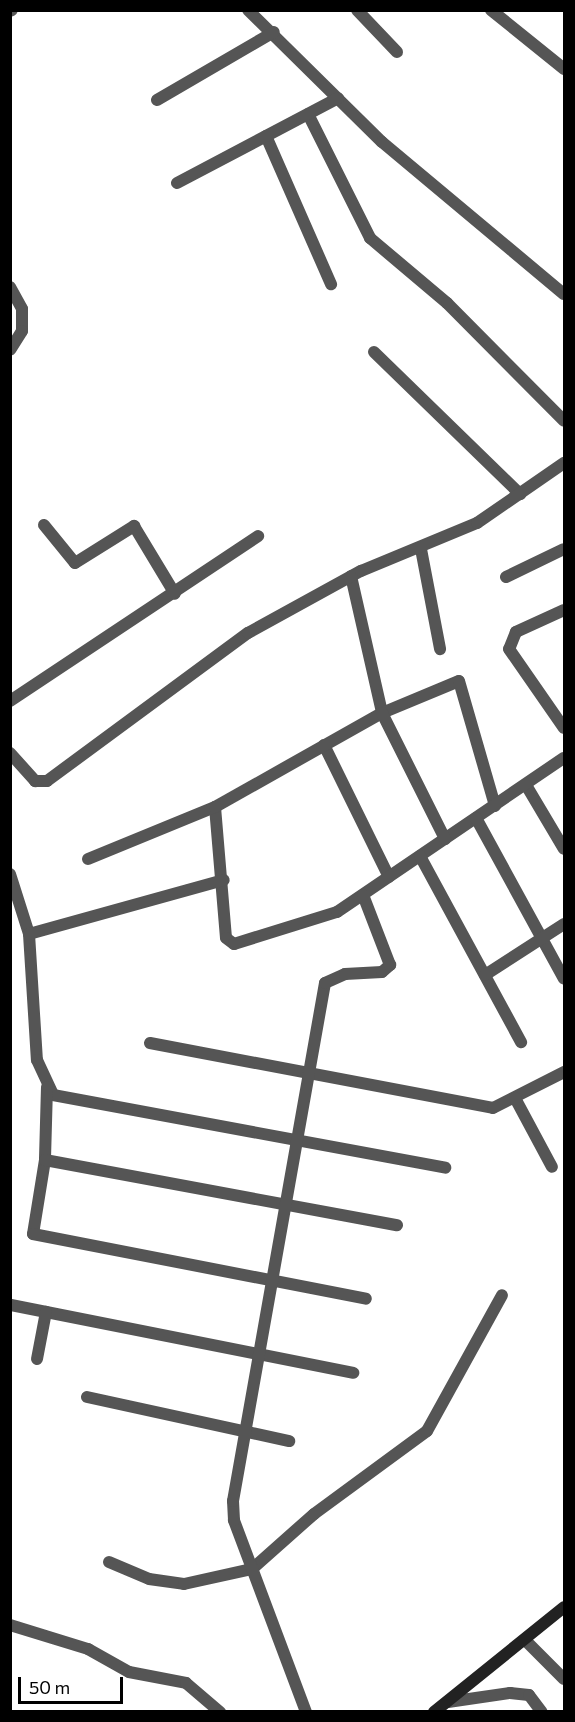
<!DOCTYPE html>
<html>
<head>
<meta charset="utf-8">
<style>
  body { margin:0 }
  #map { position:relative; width:575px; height:1722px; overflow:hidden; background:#fff; font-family:Commissioner,sans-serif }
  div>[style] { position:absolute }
  .street>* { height:12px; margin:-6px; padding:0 6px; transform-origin:6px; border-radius:6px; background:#555 }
  .secondary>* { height:12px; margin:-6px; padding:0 6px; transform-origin:6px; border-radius:6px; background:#222 }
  span { translate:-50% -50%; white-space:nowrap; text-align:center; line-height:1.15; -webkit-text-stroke:4.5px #fff; paint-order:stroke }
  .frame { position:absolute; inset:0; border:12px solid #000; pointer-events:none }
  .scale { position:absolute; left:18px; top:1677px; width:105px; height:27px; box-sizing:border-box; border:3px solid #000; border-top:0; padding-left:8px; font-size:18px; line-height:21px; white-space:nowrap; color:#000; -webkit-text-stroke:4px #fff; paint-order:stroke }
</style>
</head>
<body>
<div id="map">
  <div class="street">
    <i style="left:248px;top:10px;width:188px;rotate:44.6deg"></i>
    <i style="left:382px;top:142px;width:237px;rotate:39.9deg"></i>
    <i style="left:357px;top:10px;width:58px;rotate:46.4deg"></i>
    <i style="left:491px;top:10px;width:94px;rotate:38.9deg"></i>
    <i style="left:10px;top:11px;width:2px;rotate:-27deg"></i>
    <i style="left:157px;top:100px;width:135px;rotate:-30.2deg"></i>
    <i style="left:308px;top:114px;width:139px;rotate:63.4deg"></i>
    <i style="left:370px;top:238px;width:101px;rotate:40.2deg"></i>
    <i style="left:447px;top:303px;width:166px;rotate:45.2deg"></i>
    <i style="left:266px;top:136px;width:162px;rotate:66.3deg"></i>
    <i style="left:177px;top:183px;width:182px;rotate:-27.8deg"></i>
    <i style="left:10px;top:287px;width:25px;rotate:61deg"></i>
    <i style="left:22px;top:309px;width:22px;rotate:90deg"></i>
    <i style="left:22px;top:331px;width:22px;rotate:122deg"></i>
    <i style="left:374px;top:352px;width:204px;rotate:44.2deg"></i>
    <i style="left:44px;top:525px;width:49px;rotate:50.8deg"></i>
    <i style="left:75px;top:563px;width:70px;rotate:-32.1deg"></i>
    <i style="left:134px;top:526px;width:79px;rotate:58.9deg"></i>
    <i style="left:421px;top:549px;width:102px;rotate:79.2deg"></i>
    <i style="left:351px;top:576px;width:140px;rotate:77.2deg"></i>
    <i style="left:382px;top:713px;width:83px;rotate:-22.6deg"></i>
    <i style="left:459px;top:681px;width:130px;rotate:73.9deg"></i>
    <i style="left:506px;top:577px;width:64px;rotate:-25.8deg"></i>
    <i style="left:564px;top:610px;width:53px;rotate:155.4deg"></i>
    <i style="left:516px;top:632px;width:18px;rotate:112deg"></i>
    <i style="left:509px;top:649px;width:96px;rotate:55.2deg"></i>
    <i style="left:10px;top:701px;width:298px;rotate:-33.6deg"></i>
    <i style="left:324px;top:745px;width:147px;rotate:63.8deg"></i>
    <i style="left:10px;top:753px;width:38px;rotate:48deg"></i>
    <i style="left:35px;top:781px;width:12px"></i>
    <i style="left:47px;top:781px;width:250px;rotate:-36.4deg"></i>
    <i style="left:248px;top:633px;width:129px;rotate:-28.8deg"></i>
    <i style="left:361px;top:571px;width:126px;rotate:-22.5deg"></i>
    <i style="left:477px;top:523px;width:106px;rotate:-34.6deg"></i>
    <i style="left:526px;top:785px;width:74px;rotate:59.3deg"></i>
    <i style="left:215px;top:807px;width:131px;rotate:85.2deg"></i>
    <i style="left:226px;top:938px;width:10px;rotate:37deg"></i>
    <i style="left:234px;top:944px;width:108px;rotate:-17.3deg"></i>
    <i style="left:337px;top:912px;width:274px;rotate:-34.2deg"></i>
    <i style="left:476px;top:818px;width:183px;rotate:61.3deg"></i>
    <i style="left:420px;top:856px;width:212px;rotate:61.5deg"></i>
    <i style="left:88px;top:859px;width:137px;rotate:-22.3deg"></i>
    <i style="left:215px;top:807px;width:192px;rotate:-29.4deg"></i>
    <i style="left:382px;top:713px;width:141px;rotate:63.4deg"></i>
    <i style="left:10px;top:874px;width:63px;rotate:72.4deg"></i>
    <i style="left:29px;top:934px;width:126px;rotate:86.4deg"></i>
    <i style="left:37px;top:1060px;width:38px;rotate:65deg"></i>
    <i style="left:53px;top:1095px;width:399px;rotate:10.5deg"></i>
    <i style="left:29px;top:934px;width:202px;rotate:-15.5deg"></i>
    <i style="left:485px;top:975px;width:94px;rotate:-32.8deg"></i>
    <i style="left:150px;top:1043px;width:349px;rotate:10.7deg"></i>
    <i style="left:493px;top:1108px;width:80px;rotate:-26.9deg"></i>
    <i style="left:47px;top:1087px;width:73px;rotate:91.6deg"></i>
    <i style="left:45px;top:1160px;width:75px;rotate:99.2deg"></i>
    <i style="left:33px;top:1234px;width:339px;rotate:11deg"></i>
    <i style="left:515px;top:1098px;width:78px;rotate:61.8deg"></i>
    <i style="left:45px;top:1160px;width:358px;rotate:10.5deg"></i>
    <i style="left:11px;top:1305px;width:349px;rotate:11.2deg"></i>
    <i style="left:37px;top:1359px;width:48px;rotate:-79.2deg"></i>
    <i style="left:87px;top:1397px;width:207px;rotate:12.3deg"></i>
    <i style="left:109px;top:1562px;width:43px;rotate:23deg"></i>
    <i style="left:149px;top:1579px;width:35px;rotate:8deg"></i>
    <i style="left:184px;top:1584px;width:70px;rotate:-12.4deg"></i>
    <i style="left:252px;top:1569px;width:83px;rotate:-41.6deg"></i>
    <i style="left:314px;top:1514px;width:140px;rotate:-36.3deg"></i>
    <i style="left:427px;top:1431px;width:155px;rotate:-61.1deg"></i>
    <i style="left:10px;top:1625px;width:82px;rotate:17.1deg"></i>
    <i style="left:88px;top:1649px;width:47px;rotate:29.3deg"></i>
    <i style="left:129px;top:1672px;width:58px;rotate:10.9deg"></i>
    <i style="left:186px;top:1683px;width:45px;rotate:40.5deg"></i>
    <i style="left:525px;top:1640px;width:55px;rotate:45deg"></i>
    <i style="left:448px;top:1702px;width:63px;rotate:-8.3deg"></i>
    <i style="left:510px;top:1693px;width:19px;rotate:6deg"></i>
    <i style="left:529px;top:1695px;width:21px;rotate:53deg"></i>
    <i style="left:306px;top:1712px;width:205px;rotate:-110.6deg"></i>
    <i style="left:234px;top:1520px;width:19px;rotate:-93deg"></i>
    <i style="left:233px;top:1501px;width:526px;rotate:-79.93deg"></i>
    <i style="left:325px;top:983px;width:22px;rotate:-24deg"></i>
    <i style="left:345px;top:974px;width:37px;rotate:-3deg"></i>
    <i style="left:382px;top:972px;width:11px;rotate:-41deg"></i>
    <i style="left:390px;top:965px;width:75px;rotate:-111.1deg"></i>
  </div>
  <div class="secondary">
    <i style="left:434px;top:1712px;width:167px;rotate:-38.9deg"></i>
  </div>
  <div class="frame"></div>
  <div class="scale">50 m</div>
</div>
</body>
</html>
